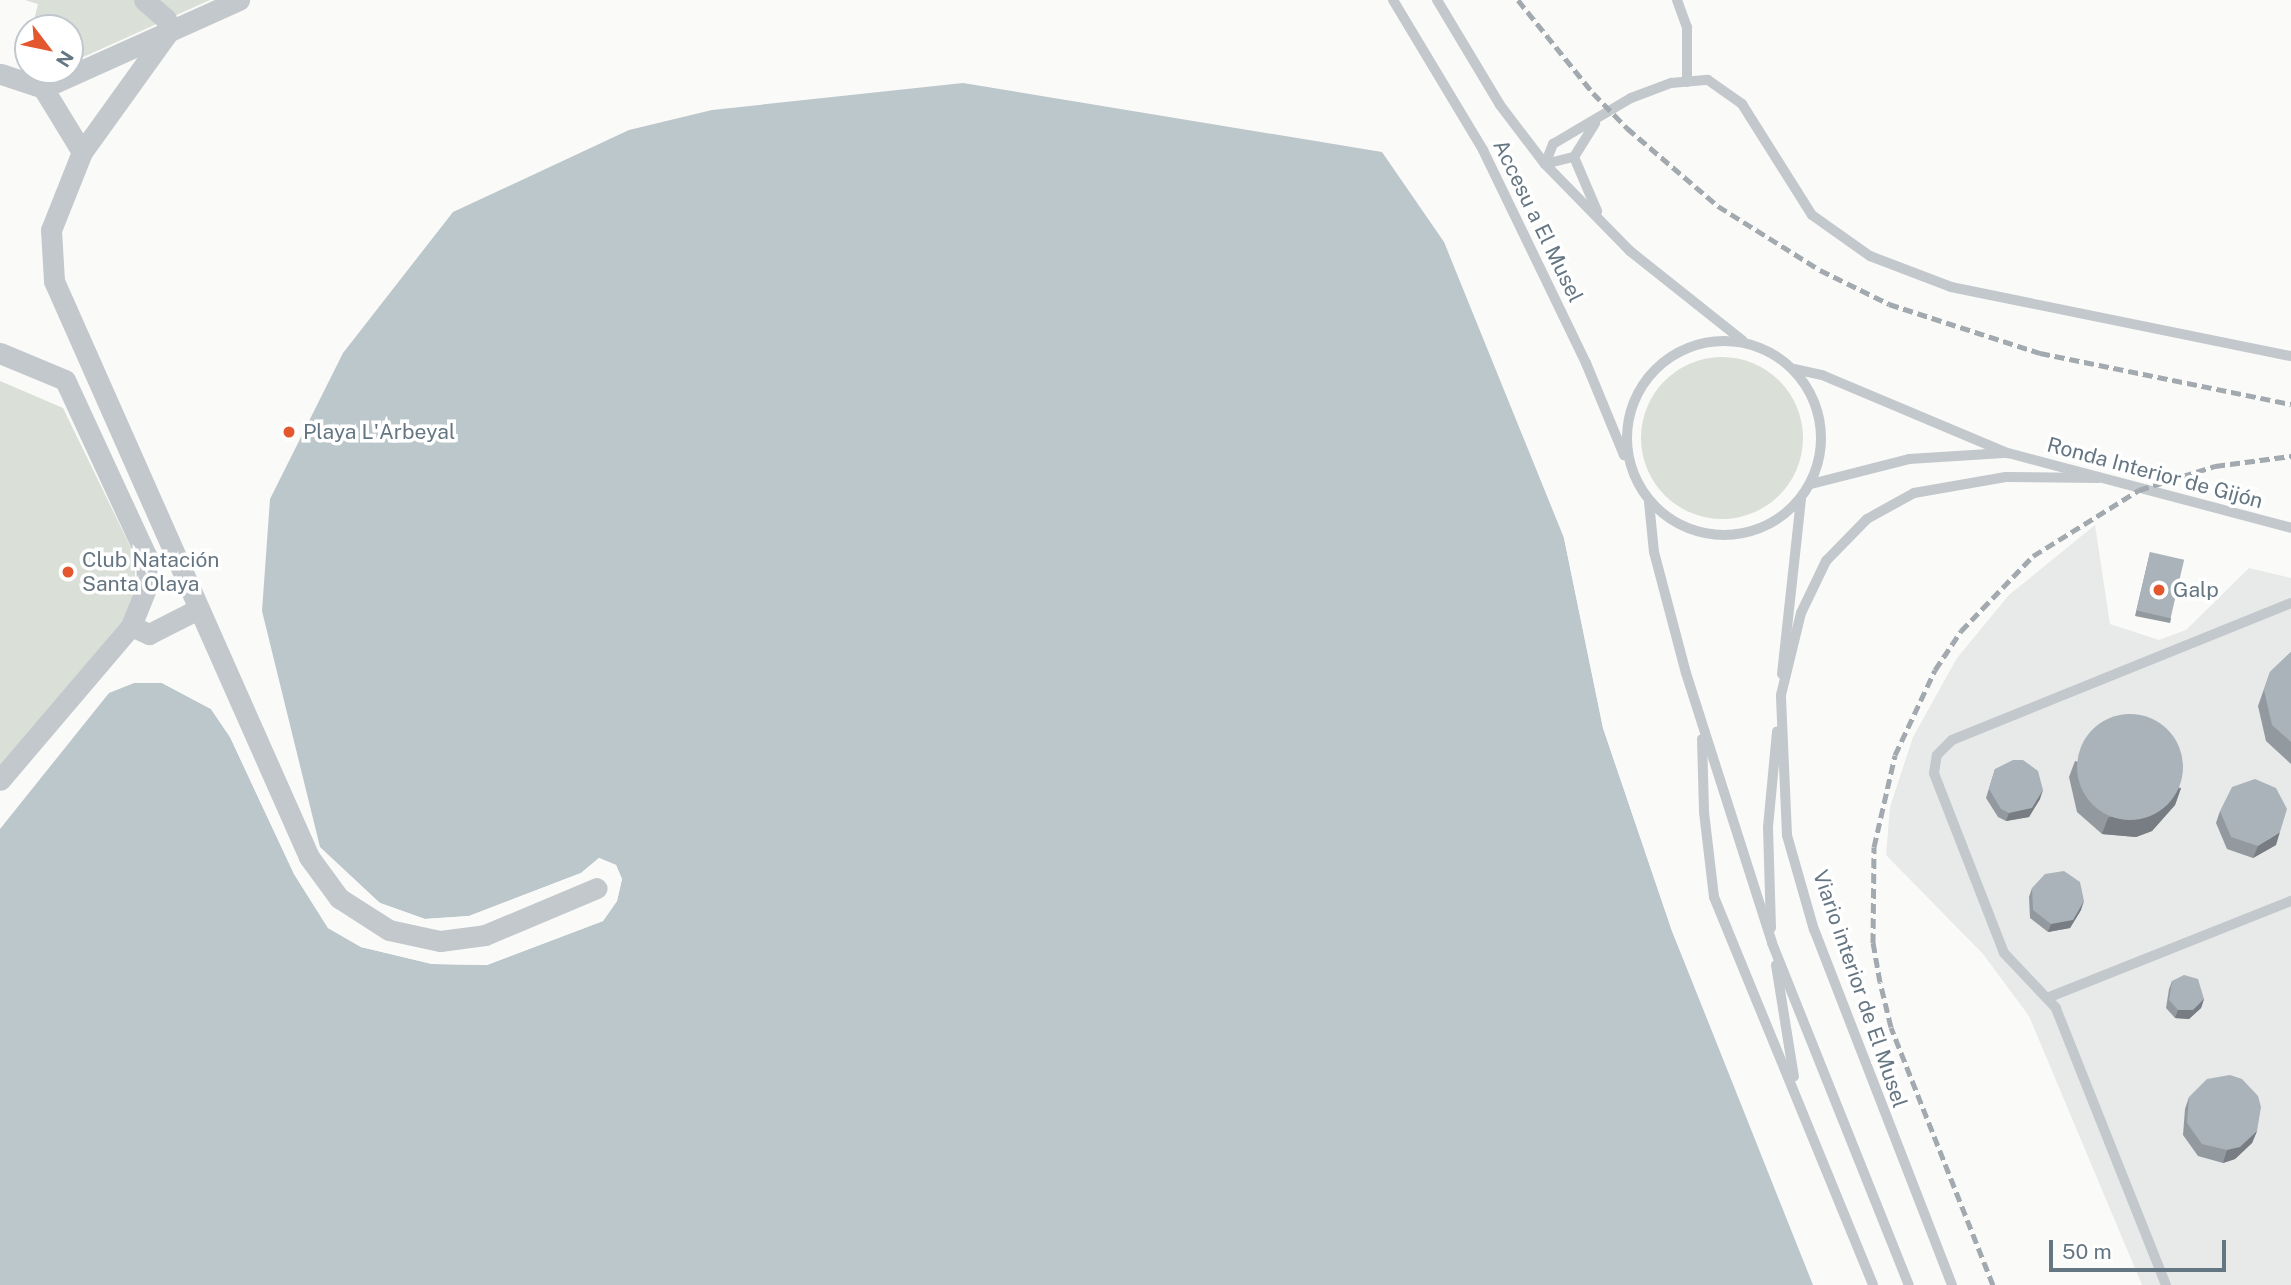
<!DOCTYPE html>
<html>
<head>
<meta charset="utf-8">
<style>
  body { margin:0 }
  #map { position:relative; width:2291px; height:1285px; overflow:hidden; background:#fafaf8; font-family:"Public Sans",sans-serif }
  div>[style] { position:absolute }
  .built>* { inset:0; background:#e8e9e9 }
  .green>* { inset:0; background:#dadfd7 }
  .round { border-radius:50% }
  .water>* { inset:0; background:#bbc7cb }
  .pier>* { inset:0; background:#fafaf8 }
  .lane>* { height:10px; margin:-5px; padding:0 5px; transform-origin:5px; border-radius:5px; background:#c3c8cc }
  .lane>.ring { margin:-5px; padding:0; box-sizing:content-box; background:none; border:10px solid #c3c8cc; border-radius:50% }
  .street>* { height:21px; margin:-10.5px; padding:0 10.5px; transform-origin:10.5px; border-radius:10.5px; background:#c3c8cc }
  .rail>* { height:5px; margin-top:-2.5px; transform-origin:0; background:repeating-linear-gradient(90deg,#a2aab0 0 10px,transparent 0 15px) }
  .wall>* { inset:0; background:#929a9f }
  .shaded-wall>* { inset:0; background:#777d82 }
  .building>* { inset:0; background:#aab3b9; transform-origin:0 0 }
  .dots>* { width:19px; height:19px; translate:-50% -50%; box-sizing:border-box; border:4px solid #fff; border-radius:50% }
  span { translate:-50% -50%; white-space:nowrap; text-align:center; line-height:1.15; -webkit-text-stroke:7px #fff; paint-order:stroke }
  .street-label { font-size:21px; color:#657683 }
  .poi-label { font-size:21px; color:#657683 }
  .left { translate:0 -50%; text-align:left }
  .north { position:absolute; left:14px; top:14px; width:70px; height:70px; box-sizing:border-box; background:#fff; border:2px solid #c1c8cd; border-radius:50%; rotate:122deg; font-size:19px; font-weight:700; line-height:28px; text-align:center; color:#657683 }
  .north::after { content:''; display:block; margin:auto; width:24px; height:32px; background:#e4572e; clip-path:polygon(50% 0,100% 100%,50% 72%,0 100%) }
  .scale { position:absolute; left:2049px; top:1240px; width:177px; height:32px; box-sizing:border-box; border:4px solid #657683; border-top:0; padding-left:9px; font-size:21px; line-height:24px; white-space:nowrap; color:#657683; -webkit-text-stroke:5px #fff; paint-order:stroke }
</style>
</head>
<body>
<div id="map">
  <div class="built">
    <i style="clip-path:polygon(2095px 525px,2110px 624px,2159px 640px,2186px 630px,2249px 568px,2291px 578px,2291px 1285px,2142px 1285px,2029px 1016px,1983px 954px,1886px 855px,1890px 807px,1913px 737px,1957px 658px,2009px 595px)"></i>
  </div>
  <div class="green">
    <i style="clip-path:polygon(25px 0,210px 0,70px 63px,70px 28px,32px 28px,38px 4px)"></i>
    <i class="round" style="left:1641px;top:357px;width:162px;height:162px"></i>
    <i style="clip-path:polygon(0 381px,63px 408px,135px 556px,135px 589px,124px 619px,0 767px)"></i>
  </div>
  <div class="water">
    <i style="clip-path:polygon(963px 83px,1382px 152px,1444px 242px,1526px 392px,1564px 538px,1603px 728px,1672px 931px,1813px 1285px,0 1285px,0 829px,109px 693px,134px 683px,162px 683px,211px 709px,230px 737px,294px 874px,328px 928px,361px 947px,432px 964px,487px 965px,603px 921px,617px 901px,622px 879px,616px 865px,599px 858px,581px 873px,469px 916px,425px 919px,380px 903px,353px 882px,320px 847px,262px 611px,270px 499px,343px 353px,453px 212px,629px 130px,712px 110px)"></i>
  </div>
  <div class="pier">
    <i style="clip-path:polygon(1444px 242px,1529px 391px,1567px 537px,1607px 727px,1675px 930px,1816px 1285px,1672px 931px,1603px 728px,1564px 538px)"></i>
    <i style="clip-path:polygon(133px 680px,162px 680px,213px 707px,234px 735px,297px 873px,330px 925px,362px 944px,433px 961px,486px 961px,601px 918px,614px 900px,619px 879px,613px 868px,600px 862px,582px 876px,471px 919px,424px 923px,378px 906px,351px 884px,320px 847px,380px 903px,425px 919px,469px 916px,581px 873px,599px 858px,616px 865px,622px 879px,617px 901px,603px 921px,487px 965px,432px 964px,361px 947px,328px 928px,294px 874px,230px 737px,211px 709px,162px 683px,134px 683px,103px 693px)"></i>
  </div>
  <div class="lane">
    <i style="left:1393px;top:0;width:175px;rotate:59deg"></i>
    <i style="left:1483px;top:150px;width:237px;rotate:64.2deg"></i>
    <i style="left:1586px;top:363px;width:100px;rotate:67.6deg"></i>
    <i style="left:1437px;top:0;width:122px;rotate:59deg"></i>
    <i style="left:1500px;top:105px;width:74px;rotate:52.7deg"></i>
    <i style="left:1545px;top:164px;width:122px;rotate:45.7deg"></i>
    <i style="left:1630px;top:251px;width:144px;rotate:38.5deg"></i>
    <i style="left:1677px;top:0;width:29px;rotate:70deg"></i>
    <i style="left:1687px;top:27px;width:55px;rotate:90deg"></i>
    <i style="left:1574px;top:157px;width:59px;rotate:66.9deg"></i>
    <i style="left:1545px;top:164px;width:22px;rotate:-68deg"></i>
    <i style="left:1553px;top:144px;width:91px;rotate:-30.5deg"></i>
    <i style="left:1631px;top:98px;width:43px;rotate:-20.6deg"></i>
    <i style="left:1671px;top:83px;width:37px;rotate:-5deg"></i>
    <i style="left:1708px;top:80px;width:42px;rotate:35.2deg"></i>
    <i style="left:1742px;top:104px;width:131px;rotate:57.8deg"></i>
    <i style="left:1812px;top:215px;width:71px;rotate:35.3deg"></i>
    <i style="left:1870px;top:256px;width:87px;rotate:20.9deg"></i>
    <i style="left:1951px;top:287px;width:347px;rotate:11.5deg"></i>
    <i style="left:1545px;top:164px;width:30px;rotate:-14deg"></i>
    <i style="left:1574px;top:157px;width:40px;rotate:-58deg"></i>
    <i class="ring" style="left:1627px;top:341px;width:184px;height:184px"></i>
    <i style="left:1794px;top:369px;width:29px;rotate:12deg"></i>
    <i style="left:1822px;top:375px;width:202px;rotate:22.8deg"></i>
    <i style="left:2008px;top:453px;width:293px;rotate:14.8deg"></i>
    <i style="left:1811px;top:484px;width:101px;rotate:-14.3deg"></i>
    <i style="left:1909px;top:459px;width:95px;rotate:-3.6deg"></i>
    <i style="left:1649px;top:502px;width:50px;rotate:84.3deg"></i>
    <i style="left:1654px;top:552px;width:125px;rotate:75.2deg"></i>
    <i style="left:1686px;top:673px;width:283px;rotate:72.3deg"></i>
    <i style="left:1772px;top:943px;width:368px;rotate:68.2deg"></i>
    <i style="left:1782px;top:674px;width:176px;rotate:-83.8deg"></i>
    <i style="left:1702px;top:739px;width:73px;rotate:88.4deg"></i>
    <i style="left:1704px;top:812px;width:86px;rotate:83.3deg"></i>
    <i style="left:1714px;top:897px;width:419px;rotate:67.7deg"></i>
    <i style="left:1771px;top:928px;width:101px;rotate:-91.7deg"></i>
    <i style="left:1768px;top:827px;width:96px;rotate:-84.6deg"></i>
    <i style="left:1776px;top:965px;width:113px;rotate:80.9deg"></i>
    <i style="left:2047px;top:998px;width:263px;rotate:-21.7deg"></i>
    <i style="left:1952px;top:1285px;width:381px;rotate:-111.2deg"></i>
    <i style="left:1814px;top:930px;width:99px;rotate:-105.9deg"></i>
    <i style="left:1787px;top:835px;width:140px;rotate:-92.5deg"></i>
    <i style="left:1781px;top:695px;width:84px;rotate:-76.3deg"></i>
    <i style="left:1801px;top:613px;width:58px;rotate:-64.3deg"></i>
    <i style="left:1826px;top:561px;width:59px;rotate:-45.7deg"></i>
    <i style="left:1867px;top:519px;width:54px;rotate:-29deg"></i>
    <i style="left:1914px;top:493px;width:93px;rotate:-9.9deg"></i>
    <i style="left:2006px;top:477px;width:93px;rotate:0.6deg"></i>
    <i style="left:2166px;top:1285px;width:298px;rotate:-111.7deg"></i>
    <i style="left:2056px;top:1008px;width:76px;rotate:-133.4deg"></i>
    <i style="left:2004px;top:953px;width:193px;rotate:-111.3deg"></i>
    <i style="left:1934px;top:773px;width:18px;rotate:-81deg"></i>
    <i style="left:1937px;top:755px;width:21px;rotate:-45deg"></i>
    <i style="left:1952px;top:740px;width:366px;rotate:-22deg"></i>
  </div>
  <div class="street">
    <i style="left:239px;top:0;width:215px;rotate:155.8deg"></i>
    <i style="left:43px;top:88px;width:75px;rotate:58.6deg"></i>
    <i style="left:82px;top:152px;width:84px;rotate:111.7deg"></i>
    <i style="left:51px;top:230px;width:51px;rotate:86.6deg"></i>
    <i style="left:54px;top:281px;width:630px;rotate:66.12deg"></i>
    <i style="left:309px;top:857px;width:51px;rotate:53.8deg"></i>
    <i style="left:339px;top:898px;width:59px;rotate:32.6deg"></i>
    <i style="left:389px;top:930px;width:52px;rotate:12.2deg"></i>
    <i style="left:440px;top:941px;width:45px;rotate:-7.6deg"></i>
    <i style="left:485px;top:935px;width:121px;rotate:-22.8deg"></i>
    <i style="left:1px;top:74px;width:44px;rotate:18.4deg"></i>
    <i style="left:82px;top:152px;width:149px;rotate:-54.3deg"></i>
    <i style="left:169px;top:31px;width:12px;rotate:-104deg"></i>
    <i style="left:166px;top:19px;width:29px;rotate:-139deg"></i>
    <i style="left:0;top:353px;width:70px;rotate:22.6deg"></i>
    <i style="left:65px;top:380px;width:193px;rotate:65.2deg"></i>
    <i style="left:146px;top:555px;width:31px;rotate:88deg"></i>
    <i style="left:147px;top:586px;width:43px;rotate:111.8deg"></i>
    <i style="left:131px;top:626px;width:202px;rotate:130.4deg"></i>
    <i style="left:131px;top:626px;width:20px;rotate:24deg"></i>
    <i style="left:149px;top:634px;width:55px;rotate:-27deg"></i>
  </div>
  <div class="rail">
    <i style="left:1518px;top:0;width:119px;rotate:51.1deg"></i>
    <i style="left:1593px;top:93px;width:49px;rotate:45.8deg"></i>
    <i style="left:1627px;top:128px;width:120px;rotate:40.6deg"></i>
    <i style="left:1718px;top:206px;width:120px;rotate:32.1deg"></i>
    <i style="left:1820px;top:270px;width:77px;rotate:26.2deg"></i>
    <i style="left:1889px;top:304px;width:159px;rotate:18deg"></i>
    <i style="left:2040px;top:353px;width:256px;rotate:11.5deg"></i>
    <i style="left:1993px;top:1285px;width:277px;rotate:-111.6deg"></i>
    <i style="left:1891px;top:1027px;width:46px;rotate:-103.7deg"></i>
    <i style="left:1880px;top:982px;width:40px;rotate:-100deg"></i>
    <i style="left:1873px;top:943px;width:96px;rotate:-89.4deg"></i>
    <i style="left:1874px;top:847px;width:94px;rotate:-77.1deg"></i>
    <i style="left:1895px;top:755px;width:94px;rotate:-64.8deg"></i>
    <i style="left:1935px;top:670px;width:47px;rotate:-56.3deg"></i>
    <i style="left:1961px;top:631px;width:104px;rotate:-46.2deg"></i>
    <i style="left:2033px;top:556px;width:125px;rotate:-31.9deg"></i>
    <i style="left:2139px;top:490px;width:80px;rotate:-17.5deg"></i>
    <i style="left:2215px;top:466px;width:77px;rotate:-7.5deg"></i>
  </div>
  <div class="wall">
    <i style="clip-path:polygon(2150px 552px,2171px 619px,2170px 623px,2135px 616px)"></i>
    <i style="clip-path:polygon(2291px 652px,2291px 764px,2266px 741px,2258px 706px,2270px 672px)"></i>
    <i style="clip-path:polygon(2075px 761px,2181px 788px,2175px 805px,2152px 831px,2136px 837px,2102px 834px,2077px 812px,2069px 777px)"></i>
    <i style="clip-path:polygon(1995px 769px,2040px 799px,2029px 817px,2006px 821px,1998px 817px,1986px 798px)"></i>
    <i style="clip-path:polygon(2220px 811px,2276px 845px,2253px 858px,2227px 849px,2216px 823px)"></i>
    <i style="clip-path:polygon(2032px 888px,2081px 910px,2070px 928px,2048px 932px,2030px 918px,2029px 897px)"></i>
    <i style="clip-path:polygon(2172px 981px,2204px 999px,2201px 1008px,2189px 1019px,2175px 1018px,2166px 1008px,2169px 989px)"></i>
    <i style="clip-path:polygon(2189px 1097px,2257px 1131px,2252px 1143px,2235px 1159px,2223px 1163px,2198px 1156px,2183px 1135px,2185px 1109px)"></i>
  </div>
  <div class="shaded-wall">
    <i style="clip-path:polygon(2181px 788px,2175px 805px,2152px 831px,2136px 837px,2102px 834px,2108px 818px)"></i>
    <i style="clip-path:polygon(2043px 790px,2040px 799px,2029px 817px,2006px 821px,2009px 813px)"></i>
    <i style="clip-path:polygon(2280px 832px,2276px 845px,2253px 858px,2258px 846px)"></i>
    <i style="clip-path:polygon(2084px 901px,2081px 910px,2070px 928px,2048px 932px,2051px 924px)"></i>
    <i style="clip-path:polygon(2204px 999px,2201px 1008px,2189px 1019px,2175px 1018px,2178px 1010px)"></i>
    <i style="clip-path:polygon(2257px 1131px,2252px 1143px,2235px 1159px,2223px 1163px,2227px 1150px)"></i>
  </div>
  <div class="building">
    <i style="left:2150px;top:552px;width:35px;height:60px;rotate:13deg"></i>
    <i style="clip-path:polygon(2291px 652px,2291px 742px,2272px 725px,2264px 690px,2270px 672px)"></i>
    <i class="round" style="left:2077px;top:714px;width:106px;height:106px"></i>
    <i style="clip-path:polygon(2013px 760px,2023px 760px,2038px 771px,2043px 790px,2032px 808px,2009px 813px,2001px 809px,1989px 789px,1995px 769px)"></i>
    <i style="clip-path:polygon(2255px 779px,2276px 788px,2287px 809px,2280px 832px,2258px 846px,2231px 837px,2220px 811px,2232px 787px)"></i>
    <i style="clip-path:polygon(2064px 871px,2080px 882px,2084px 901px,2073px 920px,2051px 924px,2033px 910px,2032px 888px,2045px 874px)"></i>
    <i style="clip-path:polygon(2184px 975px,2198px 979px,2204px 999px,2193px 1010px,2178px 1010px,2169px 1000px,2172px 981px)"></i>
    <i style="clip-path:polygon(2230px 1075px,2242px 1079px,2258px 1096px,2261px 1107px,2257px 1131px,2240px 1147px,2227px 1150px,2202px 1144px,2187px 1123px,2189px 1097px,2207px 1079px)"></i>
  </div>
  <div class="dots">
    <i style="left:289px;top:432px;background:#e4572e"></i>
    <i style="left:68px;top:572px;background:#e4572e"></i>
    <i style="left:2159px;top:590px;background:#e4572e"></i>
  </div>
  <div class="street-label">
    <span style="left:1538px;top:221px;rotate:64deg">Accesu a El Musel</span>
    <span style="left:2155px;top:473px;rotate:15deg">Ronda Interior de Gijón</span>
    <span style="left:1860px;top:989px;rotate:71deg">Viario interior de El Musel</span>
  </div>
  <div class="poi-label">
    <span class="left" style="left:303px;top:432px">Playa L'Arbeyal</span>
    <span class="left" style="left:82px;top:572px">Club Natación<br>Santa Olaya</span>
    <span class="left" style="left:2173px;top:590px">Galp</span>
  </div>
  <div class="north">N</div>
  <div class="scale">50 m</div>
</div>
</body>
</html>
